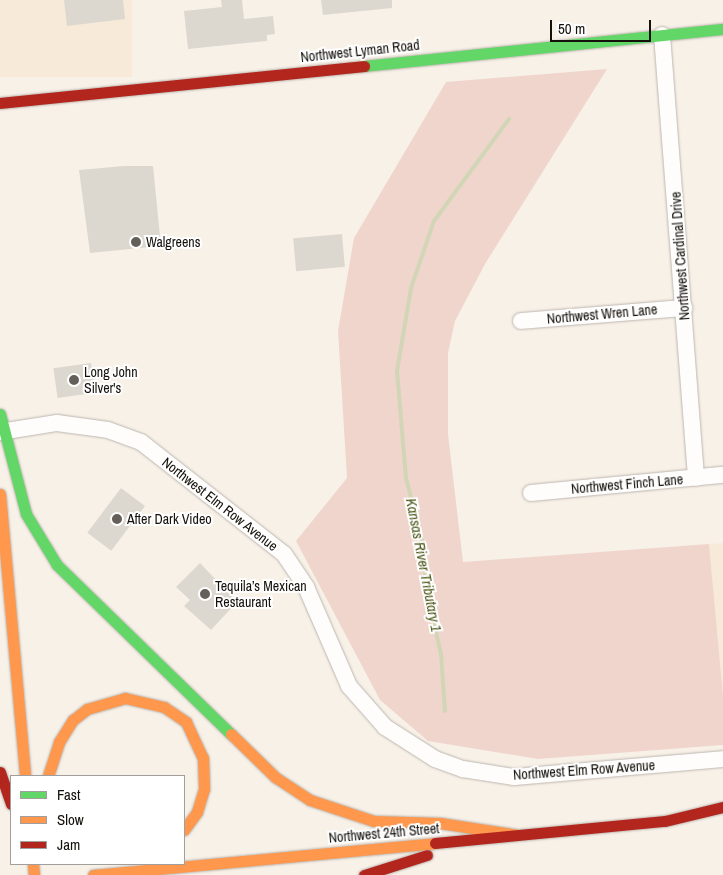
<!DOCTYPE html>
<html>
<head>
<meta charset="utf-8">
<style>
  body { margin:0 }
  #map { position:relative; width:723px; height:875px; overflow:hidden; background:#f8f1e8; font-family:"Archivo Narrow",sans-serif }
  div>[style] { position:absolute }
  .built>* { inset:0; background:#f7ead9; transform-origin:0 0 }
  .green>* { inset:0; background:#f0d5cc }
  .stream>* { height:4px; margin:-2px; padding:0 2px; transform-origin:2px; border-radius:2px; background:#d2d6b7 }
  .building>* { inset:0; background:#dcd8d0; transform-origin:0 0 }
  .roads { filter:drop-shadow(0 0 1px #bcb6af) drop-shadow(0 0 1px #bcb6af) }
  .street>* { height:16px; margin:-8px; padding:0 8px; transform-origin:8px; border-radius:8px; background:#fefdfc }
  .fast>* { height:11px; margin:-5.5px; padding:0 5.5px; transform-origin:5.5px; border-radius:5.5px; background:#63d668 }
  .slow>* { height:11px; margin:-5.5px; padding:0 5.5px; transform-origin:5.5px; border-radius:5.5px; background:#ff974d }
  .jam>* { height:11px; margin:-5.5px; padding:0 5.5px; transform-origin:5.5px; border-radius:5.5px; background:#b3261e }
  .dots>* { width:14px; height:14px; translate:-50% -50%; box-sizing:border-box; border:2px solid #fff; border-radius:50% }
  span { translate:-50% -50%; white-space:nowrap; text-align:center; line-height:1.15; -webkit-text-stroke:4px #fff; paint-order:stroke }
  .street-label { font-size:14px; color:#14100a }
  .poi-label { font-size:14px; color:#14100a }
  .left { translate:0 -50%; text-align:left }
  .water-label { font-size:15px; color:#4c5717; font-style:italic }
  .legend { position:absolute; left:10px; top:775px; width:175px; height:90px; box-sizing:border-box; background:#fff; border:1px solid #a19f9d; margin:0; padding:6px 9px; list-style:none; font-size:15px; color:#14100a }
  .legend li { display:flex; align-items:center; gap:10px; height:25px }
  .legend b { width:25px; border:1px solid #a19f9d }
  .scale { position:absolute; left:550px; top:20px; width:101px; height:22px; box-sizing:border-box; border:2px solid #14100a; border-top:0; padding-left:6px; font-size:15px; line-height:18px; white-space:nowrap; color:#14100a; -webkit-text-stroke:4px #fff; paint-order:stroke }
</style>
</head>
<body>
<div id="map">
  <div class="built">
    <i style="left:0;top:0;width:132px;height:77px"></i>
    <i style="clip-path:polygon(723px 543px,723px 695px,709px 544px)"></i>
  </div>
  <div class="green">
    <i style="clip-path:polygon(607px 69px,485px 264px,455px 321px,448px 353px,448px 434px,463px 562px,709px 544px,723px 695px,723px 745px,538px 759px,428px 741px,380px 700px,296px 541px,347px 478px,338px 331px,354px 238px,446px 82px)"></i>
  </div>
  <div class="stream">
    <i style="left:445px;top:711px;width:57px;rotate:-94deg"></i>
    <i style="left:441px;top:654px;width:66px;rotate:-103.2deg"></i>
    <i style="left:426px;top:590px;width:41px;rotate:-92.8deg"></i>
    <i style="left:424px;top:549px;width:73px;rotate:-104.2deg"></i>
    <i style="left:406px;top:478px;width:107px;rotate:-94.8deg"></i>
    <i style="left:397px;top:371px;width:84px;rotate:-80.4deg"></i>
    <i style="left:411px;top:288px;width:71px;rotate:-71.1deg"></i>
    <i style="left:434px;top:221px;width:127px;rotate:-53.7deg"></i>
  </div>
  <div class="building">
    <i style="clip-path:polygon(64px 0,123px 0,125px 19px,67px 26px)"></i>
    <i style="clip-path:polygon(221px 0,242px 0,244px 19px,273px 16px,275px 34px,267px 35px,267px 41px,188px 49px,184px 11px,222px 7px)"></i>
    <i style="clip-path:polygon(321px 0,392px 0,392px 8px,323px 15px)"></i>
    <i style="clip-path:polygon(124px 166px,153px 166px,161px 246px,90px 253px,79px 170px)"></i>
    <i style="left:342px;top:234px;width:33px;height:49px;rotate:85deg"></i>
    <i style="left:91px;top:363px;width:30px;height:38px;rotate:82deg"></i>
    <i style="left:121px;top:488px;width:30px;height:56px;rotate:37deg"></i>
    <i style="clip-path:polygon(200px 563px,237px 602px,211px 630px,184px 606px,190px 600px,176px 587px)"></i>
  </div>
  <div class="roads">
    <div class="street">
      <i style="left:662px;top:35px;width:444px;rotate:85.6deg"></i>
      <i style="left:521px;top:321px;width:164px;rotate:-4.6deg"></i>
      <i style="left:0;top:432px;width:58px;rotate:-9deg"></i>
      <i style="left:57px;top:423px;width:51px;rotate:7.8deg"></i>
      <i style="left:108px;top:430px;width:35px;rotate:20deg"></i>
      <i style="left:141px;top:442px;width:182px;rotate:38.1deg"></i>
      <i style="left:284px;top:554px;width:40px;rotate:56deg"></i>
      <i style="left:306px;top:587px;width:108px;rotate:66.5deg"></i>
      <i style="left:349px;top:686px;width:55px;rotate:48.7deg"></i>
      <i style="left:385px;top:727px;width:59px;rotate:32.6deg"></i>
      <i style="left:435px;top:759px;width:30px;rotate:20deg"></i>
      <i style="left:463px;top:769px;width:52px;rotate:8.9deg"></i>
      <i style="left:514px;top:777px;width:210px;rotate:-4.9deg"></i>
      <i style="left:531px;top:493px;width:193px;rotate:-5.4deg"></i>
    </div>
    <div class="fast">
      <i style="left:364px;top:66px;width:361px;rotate:-5.9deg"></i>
      <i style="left:0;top:414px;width:103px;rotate:75.4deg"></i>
      <i style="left:26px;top:514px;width:60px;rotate:58.7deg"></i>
      <i style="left:57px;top:565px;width:243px;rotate:44.2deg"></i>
    </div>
    <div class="slow">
      <i style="left:0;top:494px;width:283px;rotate:84.9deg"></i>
      <i style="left:231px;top:734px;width:62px;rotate:44.3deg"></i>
      <i style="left:275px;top:777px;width:42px;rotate:33.3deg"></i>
      <i style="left:310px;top:800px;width:67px;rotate:18.2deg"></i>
      <i style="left:374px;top:821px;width:66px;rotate:1.7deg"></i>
      <i style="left:440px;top:823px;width:79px;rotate:8.7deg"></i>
      <i style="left:48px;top:776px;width:36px;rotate:-72deg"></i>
      <i style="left:59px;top:742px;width:26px;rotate:-58deg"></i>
      <i style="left:73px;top:720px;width:18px;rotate:-38deg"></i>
      <i style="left:87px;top:709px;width:40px;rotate:-16deg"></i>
      <i style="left:125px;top:698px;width:40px;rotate:13deg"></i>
      <i style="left:164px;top:707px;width:27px;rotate:34deg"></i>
      <i style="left:186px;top:722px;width:40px;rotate:65deg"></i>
      <i style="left:203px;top:758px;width:31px;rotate:88deg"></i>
      <i style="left:204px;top:789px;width:24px;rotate:107deg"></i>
      <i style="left:197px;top:812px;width:22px;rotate:126deg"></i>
      <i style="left:33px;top:864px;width:11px;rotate:85deg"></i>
      <i style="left:93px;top:875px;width:343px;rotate:-5.3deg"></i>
    </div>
    <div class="jam">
      <i style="left:0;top:103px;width:366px;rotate:-5.8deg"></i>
      <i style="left:0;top:772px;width:34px;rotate:71deg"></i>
      <i style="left:435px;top:843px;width:231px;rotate:-5.5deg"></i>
      <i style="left:665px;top:821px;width:60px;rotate:-13.6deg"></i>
      <i style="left:364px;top:875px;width:66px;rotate:-17.6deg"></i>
    </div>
  </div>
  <div class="dots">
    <i style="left:136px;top:242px;background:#645f58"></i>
    <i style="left:74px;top:380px;background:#645f58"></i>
    <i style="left:117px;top:519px;background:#645f58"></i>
    <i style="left:205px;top:594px;background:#645f58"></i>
  </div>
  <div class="street-label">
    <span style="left:360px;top:51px;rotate:-6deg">Northwest Lyman Road</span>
    <span style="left:680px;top:256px;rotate:-94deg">Northwest Cardinal Drive</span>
    <span style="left:602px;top:314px;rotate:-5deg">Northwest Wren Lane</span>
    <span style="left:627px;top:484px;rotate:-5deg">Northwest Finch Lane</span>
    <span style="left:220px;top:504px;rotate:38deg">Northwest Elm Row Avenue</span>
    <span style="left:584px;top:770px;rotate:-4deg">Northwest Elm Row Avenue</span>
    <span style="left:384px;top:833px;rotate:-5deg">Northwest 24th Street</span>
  </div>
  <div class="poi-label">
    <span class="left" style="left:146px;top:242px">Walgreens</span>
    <span class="left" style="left:84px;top:380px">Long John<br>Silver's</span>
    <span class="left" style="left:127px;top:519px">After Dark Video</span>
    <span class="left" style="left:215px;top:594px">Tequila’s Mexican<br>Restaurant</span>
  </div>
  <div class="water-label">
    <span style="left:424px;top:565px;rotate:79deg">Kansas River Tributary 1</span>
  </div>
  <ul class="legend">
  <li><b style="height:6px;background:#63d668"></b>Fast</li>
  <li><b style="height:6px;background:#ff974d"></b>Slow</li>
  <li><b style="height:6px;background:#b3261e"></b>Jam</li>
  </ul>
  <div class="scale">50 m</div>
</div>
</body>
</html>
